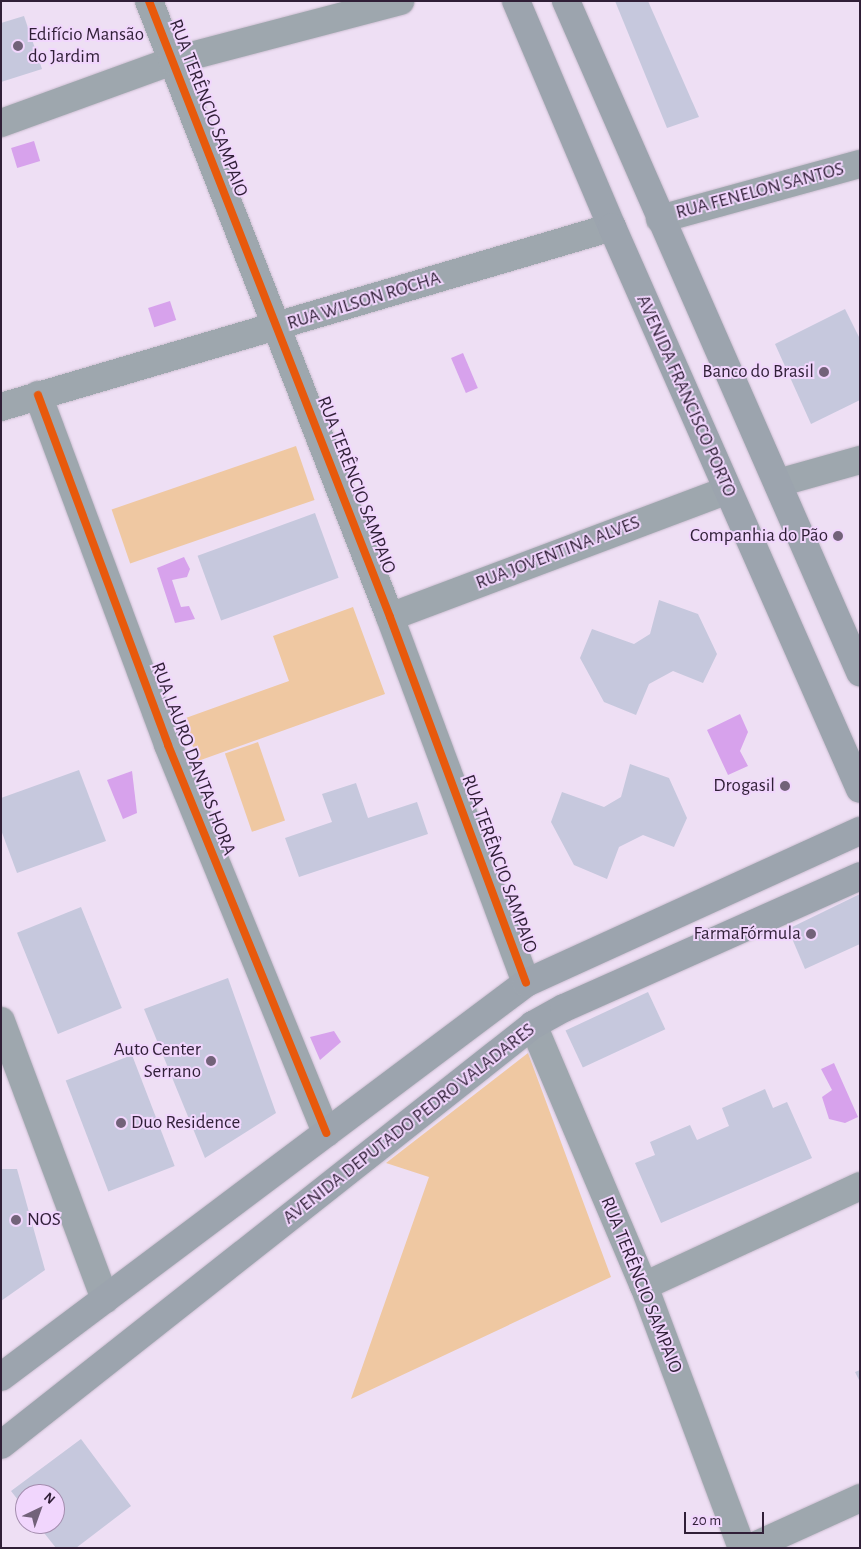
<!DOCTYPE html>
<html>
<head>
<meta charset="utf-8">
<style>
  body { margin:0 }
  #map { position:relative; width:861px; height:1549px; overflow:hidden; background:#eedff4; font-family:"Alegreya Sans",sans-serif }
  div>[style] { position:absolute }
  .green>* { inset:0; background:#efc8a2; transform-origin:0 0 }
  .water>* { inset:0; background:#d7a2ec; transform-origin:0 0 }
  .building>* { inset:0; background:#c6c8dd; transform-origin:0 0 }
  .roads { filter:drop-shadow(0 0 1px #cbbed0) drop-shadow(0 0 1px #cbbed0) }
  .street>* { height:28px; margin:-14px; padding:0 14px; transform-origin:14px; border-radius:14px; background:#9ea7ae }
  .secondary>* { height:28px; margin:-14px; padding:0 14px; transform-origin:14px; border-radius:14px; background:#9ca4ae }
  .cycleway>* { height:8px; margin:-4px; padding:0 4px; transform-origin:4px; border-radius:4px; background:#e8590c }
  .dots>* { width:14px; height:14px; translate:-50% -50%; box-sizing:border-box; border:2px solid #f1d6fd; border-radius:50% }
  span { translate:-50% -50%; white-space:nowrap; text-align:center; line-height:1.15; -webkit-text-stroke:4px #f1d6fd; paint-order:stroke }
  .poi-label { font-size:19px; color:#301f37 }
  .left { translate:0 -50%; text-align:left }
  .right { translate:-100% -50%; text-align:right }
  .street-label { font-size:19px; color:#301f37 }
  .frame { position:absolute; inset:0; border:2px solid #301f37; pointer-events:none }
  .north { position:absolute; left:15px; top:1484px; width:50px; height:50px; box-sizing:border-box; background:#f1d6fd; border:1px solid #a48dae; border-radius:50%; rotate:42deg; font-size:14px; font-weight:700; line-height:20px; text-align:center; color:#301f37 }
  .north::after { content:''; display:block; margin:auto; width:18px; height:22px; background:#726279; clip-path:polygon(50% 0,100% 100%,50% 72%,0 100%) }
  .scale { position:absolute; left:684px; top:1512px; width:80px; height:22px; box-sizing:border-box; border:2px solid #301f37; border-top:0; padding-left:6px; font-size:15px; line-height:18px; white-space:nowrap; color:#301f37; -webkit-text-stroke:4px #f1d6fd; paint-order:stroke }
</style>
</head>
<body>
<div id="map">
  <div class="green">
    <i style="left:296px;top:446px;width:57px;height:195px;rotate:71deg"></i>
    <i style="clip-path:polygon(353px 607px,385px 694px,198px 761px,183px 719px,289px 681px,273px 636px)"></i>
    <i style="left:258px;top:742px;width:83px;height:35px;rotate:71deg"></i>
    <i style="clip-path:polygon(528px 1053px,611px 1277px,351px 1399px,429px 1177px,386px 1163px)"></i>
  </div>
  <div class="water">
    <i style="left:34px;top:141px;width:21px;height:24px;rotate:73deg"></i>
    <i style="left:170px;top:301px;width:20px;height:23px;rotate:72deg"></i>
    <i style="left:463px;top:353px;width:38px;height:13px;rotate:67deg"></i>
    <i style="clip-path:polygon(184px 557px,190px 569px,187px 577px,172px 580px,181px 607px,189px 606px,195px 619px,175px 623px,157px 568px)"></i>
    <i style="clip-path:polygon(740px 714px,748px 732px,740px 751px,748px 766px,728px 775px,707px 730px)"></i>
    <i style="clip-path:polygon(132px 771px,137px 813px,123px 819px,107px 780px)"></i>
    <i style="clip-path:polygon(334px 1031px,341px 1042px,320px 1060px,310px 1037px)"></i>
    <i style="clip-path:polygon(834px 1063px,858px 1117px,845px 1123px,829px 1119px,822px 1097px,832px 1090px,821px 1069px)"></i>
  </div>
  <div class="building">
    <i style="clip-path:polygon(615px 1px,648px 1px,699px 117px,667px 128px)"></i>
    <i style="clip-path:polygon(24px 16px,42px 69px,1px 82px,1px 23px)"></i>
    <i style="clip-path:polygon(845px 309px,860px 339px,860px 400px,811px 424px,775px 344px)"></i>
    <i style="left:315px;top:513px;width:69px;height:125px;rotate:70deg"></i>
    <i style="clip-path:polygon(659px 600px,698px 614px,717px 654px,703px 683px,673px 671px,649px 684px,636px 715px,604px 702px,580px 658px,592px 629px,634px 644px,650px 634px)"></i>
    <i style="clip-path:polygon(630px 764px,669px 778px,687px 818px,674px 847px,643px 835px,619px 847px,607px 879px,574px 865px,551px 822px,562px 792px,604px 807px,621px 797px)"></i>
    <i style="clip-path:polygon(79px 770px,106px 841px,17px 873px,1px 830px,1px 798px)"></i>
    <i style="clip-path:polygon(356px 783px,368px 818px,417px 802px,428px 834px,299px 877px,285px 838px,332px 822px,322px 794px)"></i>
    <i style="clip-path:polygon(860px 894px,860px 944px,805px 969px,788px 929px)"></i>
    <i style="left:81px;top:907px;width:109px;height:69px;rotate:68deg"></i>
    <i style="clip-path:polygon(228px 978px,276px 1113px,205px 1158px,144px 1009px)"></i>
    <i style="left:648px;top:992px;width:41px;height:91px;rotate:65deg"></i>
    <i style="left:132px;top:1055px;width:119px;height:71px;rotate:69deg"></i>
    <i style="clip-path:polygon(765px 1089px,773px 1108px,787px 1102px,812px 1158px,661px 1223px,635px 1163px,655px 1155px,650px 1142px,690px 1125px,697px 1140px,729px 1126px,722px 1108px)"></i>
    <i style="clip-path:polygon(1px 1169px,17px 1169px,45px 1270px,1px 1301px)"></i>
    <i style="clip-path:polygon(860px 1370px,860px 1382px,855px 1372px)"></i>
    <i style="clip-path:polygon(81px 1439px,131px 1506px,76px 1548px,56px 1548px,37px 1524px,55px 1524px,55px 1494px,25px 1494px,25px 1509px,11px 1491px)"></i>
  </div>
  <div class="roads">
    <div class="street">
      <i style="left:149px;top:1px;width:661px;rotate:68.63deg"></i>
      <i style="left:390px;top:617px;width:390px;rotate:69.6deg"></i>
      <i style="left:1px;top:123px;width:182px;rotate:-19.9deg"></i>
      <i style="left:172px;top:61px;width:236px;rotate:-14.7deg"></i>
      <i style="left:660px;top:219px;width:207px;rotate:-15.4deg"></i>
      <i style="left:38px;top:395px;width:373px;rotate:69.6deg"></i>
      <i style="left:168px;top:745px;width:419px;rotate:67.8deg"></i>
      <i style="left:1px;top:407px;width:637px;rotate:-16.41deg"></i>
      <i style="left:778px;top:483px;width:85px;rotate:-15.7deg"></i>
      <i style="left:390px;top:617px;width:360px;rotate:-20.6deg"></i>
      <i style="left:1px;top:1021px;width:297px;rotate:69.5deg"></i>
      <i style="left:533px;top:1025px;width:284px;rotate:67deg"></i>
      <i style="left:644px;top:1286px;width:280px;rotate:69.5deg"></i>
      <i style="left:644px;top:1286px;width:238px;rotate:-24.8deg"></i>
      <i style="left:750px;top:1548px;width:121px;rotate:-24.4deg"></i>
    </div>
    <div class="secondary">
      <i style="left:516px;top:1px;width:246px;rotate:67deg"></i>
      <i style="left:612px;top:227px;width:614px;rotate:66.19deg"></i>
      <i style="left:566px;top:1px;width:733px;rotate:66.34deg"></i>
      <i style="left:1px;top:1377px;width:656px;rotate:-36.89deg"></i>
      <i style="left:526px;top:983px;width:367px;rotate:-24.5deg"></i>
      <i style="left:1px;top:1445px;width:678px;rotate:-38.29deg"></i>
      <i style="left:533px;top:1025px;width:35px;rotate:-29deg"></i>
      <i style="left:564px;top:1008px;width:324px;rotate:-24deg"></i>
    </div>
  </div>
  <div class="cycleway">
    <i style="left:149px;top:1px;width:661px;rotate:68.63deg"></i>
    <i style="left:390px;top:617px;width:390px;rotate:69.6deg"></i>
    <i style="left:38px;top:395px;width:373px;rotate:69.6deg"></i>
    <i style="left:168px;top:745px;width:419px;rotate:67.8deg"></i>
  </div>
  <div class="dots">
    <i style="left:18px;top:46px;background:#726279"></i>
    <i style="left:824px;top:372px;background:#726279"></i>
    <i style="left:838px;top:536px;background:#726279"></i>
    <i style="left:785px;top:786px;background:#726279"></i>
    <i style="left:811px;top:934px;background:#726279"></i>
    <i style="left:211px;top:1061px;background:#726279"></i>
    <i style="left:121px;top:1123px;background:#726279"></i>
    <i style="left:16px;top:1220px;background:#726279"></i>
  </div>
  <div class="poi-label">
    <span class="left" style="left:28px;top:46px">Edifício Mansão<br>do Jardim</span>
    <span class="right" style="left:814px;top:372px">Banco do Brasil</span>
    <span class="right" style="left:828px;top:536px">Companhia do Pão</span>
    <span class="right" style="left:775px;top:786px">Drogasil</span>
    <span class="right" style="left:801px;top:934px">FarmaFórmula</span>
    <span class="right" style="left:201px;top:1061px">Auto Center<br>Serrano</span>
    <span class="left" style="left:131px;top:1123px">Duo Residence</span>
    <span class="left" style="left:27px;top:1220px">NOS</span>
  </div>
  <div class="street-label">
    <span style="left:208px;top:108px;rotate:69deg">RUA TERÊNCIO SAMPAIO</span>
    <span style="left:760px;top:191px;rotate:-15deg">RUA FENELON SANTOS</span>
    <span style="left:364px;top:301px;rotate:-17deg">RUA WILSON ROCHA</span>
    <span style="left:686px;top:396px;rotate:66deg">AVENIDA FRANCISCO PORTO</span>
    <span style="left:356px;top:485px;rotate:69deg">RUA TERÊNCIO SAMPAIO</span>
    <span style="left:558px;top:553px;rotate:-21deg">RUA JOVENTINA ALVES</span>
    <span style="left:193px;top:759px;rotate:69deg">RUA LAURO DANTAS HORA</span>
    <span style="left:499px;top:864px;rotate:70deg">RUA TERÊNCIO SAMPAIO</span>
    <span style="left:409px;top:1124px;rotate:-38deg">AVENIDA DEPUTADO PEDRO VALADARES</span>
    <span style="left:641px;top:1285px;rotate:68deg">RUA TERÊNCIO SAMPAIO</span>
  </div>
  <div class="frame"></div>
  <div class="north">N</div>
  <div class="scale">20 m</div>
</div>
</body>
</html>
